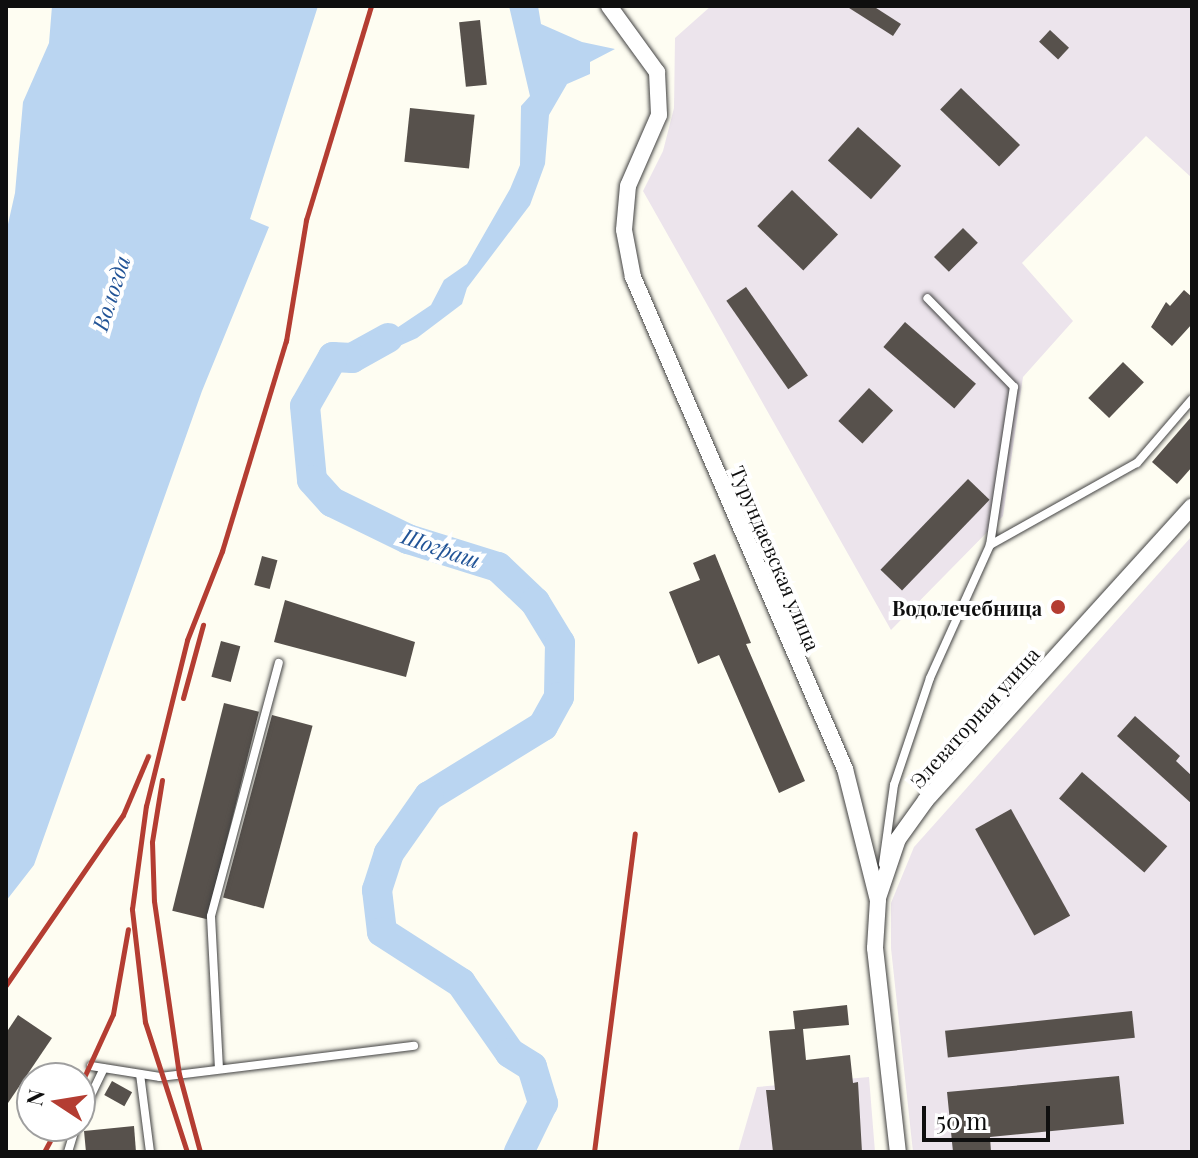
<!DOCTYPE html>
<html>
<head>
<meta charset="utf-8">
<style>
  body { margin:0 }
  #map { position:relative; width:1198px; height:1158px; overflow:hidden; background:#fefdf2; font-family:"Playfair Display",serif }
  div>[style] { position:absolute }
  .industrial>* { inset:0; background:#ece4ec }
  .water>* { inset:0; background:#bad5f1 }
  .river>* { height:30px; margin:-15px; padding:0 15px; transform-origin:15px; border-radius:15px; background:#bad5f1 }
  .building>* { inset:0; background:#57514c; transform-origin:0 0 }
  .roads { filter:drop-shadow(0 0 2px #424242) drop-shadow(0 0 2px #424242) }
  .lane>* { height:8px; margin:-4px; padding:0 4px; transform-origin:4px; border-radius:4px; background:#fff }
  .street>* { height:16px; margin:-8px; padding:0 8px; transform-origin:8px; border-radius:8px; background:#fff }
  .rail>* { height:5px; margin:-2.5px; padding:0 2.5px; transform-origin:2.5px; border-radius:2.5px; background:#b43d32 }
  .dots>* { width:22px; height:22px; translate:-50% -50%; box-sizing:border-box; border:4px solid #fff; border-radius:50% }
  span { translate:-50% -50%; white-space:nowrap; text-align:center; line-height:1.15; -webkit-text-stroke:8px #fff; paint-order:stroke }
  .street-label { font-size:20px; color:#0f0f0f }
  .poi-label { font-size:20px; color:#0f0f0f; font-weight:700 }
  .right { translate:-100% -50%; text-align:right }
  .water-label { font-size:22px; color:#225497; font-style:italic }
  .frame { position:absolute; inset:0; border:8px solid #0f0f0f; pointer-events:none }
  .north { position:absolute; left:16px; top:1062px; width:80px; height:80px; box-sizing:border-box; background:#fff; border:2px solid #9f9f9f; border-radius:50%; rotate:282deg; font-size:22px; font-weight:700; line-height:32px; text-align:center; color:#0f0f0f }
  .north::after { content:''; display:block; margin:auto; width:28px; height:36px; background:#b43d32; clip-path:polygon(50% 0,100% 100%,50% 72%,0 100%) }
  .scale { position:absolute; left:922px; top:1106px; width:128px; height:36px; box-sizing:border-box; border:4px solid #0f0f0f; border-top:0; padding-left:10px; font-size:24px; line-height:28px; white-space:nowrap; color:#0f0f0f; -webkit-text-stroke:6px #fff; paint-order:stroke }
</style>
</head>
<body>
<div id="map">
  <div class="industrial">
    <i style="clip-path:polygon(711px 6px,1192px 6px,1192px 178px,1146px 136px,1022px 263px,1073px 321px,1023px 377px,1003px 516px,891px 630px,643px 191px,663px 151px,674px 108px,675px 38px)"></i>
    <i style="clip-path:polygon(1192px 536px,1192px 1152px,913px 1152px,891px 948px,891px 903px,914px 847px)"></i>
    <i style="clip-path:polygon(869px 1077px,875px 1152px,738px 1152px,757px 1087px)"></i>
  </div>
  <div class="water">
    <i style="clip-path:polygon(52px 6px,318px 6px,250px 219px,269px 227px,202px 391px,34px 865px,6px 901px,6px 233px,15px 193px,23px 102px,49px 43px)"></i>
    <i style="clip-path:polygon(509px 6px,538px 6px,541px 24px,582px 42px,615px 49px,590px 62px,590px 74px,567px 84px,549px 115px,545px 164px,530px 205px,467px 288px,462px 304px,417px 338px,379px 355px,352px 358px,431px 305px,444px 280px,467px 264px,510px 189px,520px 165px,521px 106px,530px 96px)"></i>
  </div>
  <div class="river">
    <i style="left:388px;top:338px;width:41px;rotate:150.9deg"></i>
    <i style="left:352px;top:358px;width:19px;rotate:-177deg"></i>
    <i style="left:333px;top:357px;width:56px;rotate:119.7deg"></i>
    <i style="left:305px;top:406px;width:74px;rotate:84.6deg"></i>
    <i style="left:312px;top:480px;width:30px;rotate:48deg"></i>
    <i style="left:332px;top:502px;width:85px;rotate:26deg"></i>
    <i style="left:408px;top:539px;width:94px;rotate:17.3deg"></i>
    <i style="left:498px;top:567px;width:51px;rotate:43.4deg"></i>
    <i style="left:535px;top:602px;width:48px;rotate:58.6deg"></i>
    <i style="left:560px;top:643px;width:54px;rotate:91.1deg"></i>
    <i style="left:559px;top:697px;width:33px;rotate:119deg"></i>
    <i style="left:543px;top:726px;width:134px;rotate:148.4deg"></i>
    <i style="left:429px;top:796px;width:70px;rotate:125.1deg"></i>
    <i style="left:389px;top:853px;width:39px;rotate:108deg"></i>
    <i style="left:377px;top:890px;width:42px;rotate:83.2deg"></i>
    <i style="left:382px;top:932px;width:94px;rotate:32.8deg"></i>
    <i style="left:461px;top:983px;width:85px;rotate:55deg"></i>
    <i style="left:510px;top:1053px;width:26px;rotate:32deg"></i>
    <i style="left:532px;top:1067px;width:38px;rotate:73deg"></i>
    <i style="left:543px;top:1103px;width:55px;rotate:116.1deg"></i>
  </div>
  <div class="building">
    <i style="clip-path:polygon(846px 6px,873px 6px,901px 24px,893px 36px)"></i>
    <i style="left:480px;top:20px;width:65px;height:21px;rotate:84deg"></i>
    <i style="left:1050px;top:30px;width:26px;height:16px;rotate:43deg"></i>
    <i style="left:961px;top:88px;width:82px;height:30px;rotate:44deg"></i>
    <i style="left:410px;top:108px;width:65px;height:54px;rotate:6deg"></i>
    <i style="left:858px;top:127px;width:58px;height:45px;rotate:42deg"></i>
    <i style="left:792px;top:190px;width:64px;height:50px;rotate:44deg"></i>
    <i style="left:963px;top:228px;width:21px;height:41px;rotate:45deg"></i>
    <i style="left:746px;top:287px;width:108px;height:24px;rotate:55deg"></i>
    <i style="clip-path:polygon(1184px 290px,1192px 297px,1192px 324px,1172px 346px,1151px 327px,1166px 302px,1170px 306px)"></i>
    <i style="left:905px;top:322px;width:94px;height:33px;rotate:41deg"></i>
    <i style="left:1123px;top:362px;width:29px;height:50px;rotate:44deg"></i>
    <i style="left:869px;top:388px;width:33px;height:45px;rotate:43deg"></i>
    <i style="clip-path:polygon(1192px 416px,1192px 467px,1177px 484px,1152px 462px)"></i>
    <i style="left:968px;top:479px;width:30px;height:126px;rotate:44deg"></i>
    <i style="clip-path:polygon(715px 554px,751px 643px,746px 644px,805px 781px,779px 793px,719px 655px,698px 664px,669px 592px,700px 580px,693px 563px)"></i>
    <i style="left:262px;top:556px;width:16px;height:30px;rotate:15deg"></i>
    <i style="clip-path:polygon(285px 600px,415px 642px,406px 677px,274px 642px)"></i>
    <i style="left:221px;top:641px;width:20px;height:37px;rotate:15deg"></i>
    <i style="left:224px;top:703px;width:36px;height:214px;rotate:14deg"></i>
    <i style="left:272px;top:715px;width:42px;height:189px;rotate:15deg"></i>
    <i style="clip-path:polygon(1135px 716px,1180px 756px,1176px 761px,1192px 776px,1192px 804px,1117px 736px)"></i>
    <i style="left:1082px;top:772px;width:113px;height:35px;rotate:41deg"></i>
    <i style="left:1011px;top:809px;width:122px;height:41px;rotate:61deg"></i>
    <i style="clip-path:polygon(847px 1005px,849px 1025px,803px 1029px,806px 1060px,850px 1055px,853px 1083px,858px 1082px,862px 1152px,773px 1152px,766px 1090px,775px 1090px,769px 1031px,795px 1029px,793px 1011px)"></i>
    <i style="left:1132px;top:1011px;width:27px;height:188px;rotate:84deg"></i>
    <i style="clip-path:polygon(18px 1015px,52px 1038px,6px 1106px,6px 1033px)"></i>
    <i style="clip-path:polygon(1119px 1076px,1124px 1124px,990px 1137px,991px 1152px,953px 1152px,947px 1092px)"></i>
    <i style="left:112px;top:1081px;width:23px;height:16px;rotate:29deg"></i>
    <i style="clip-path:polygon(134px 1126px,136px 1152px,86px 1152px,84px 1131px)"></i>
  </div>
  <div class="roads">
    <div class="lane">
      <i style="left:990px;top:545px;width:168px;rotate:-29.2deg"></i>
      <i style="left:1137px;top:463px;width:84px;rotate:-49.3deg"></i>
      <i style="left:883px;top:864px;width:80px;rotate:-82.1deg"></i>
      <i style="left:894px;top:785px;width:113px;rotate:-71.4deg"></i>
      <i style="left:930px;top:678px;width:146px;rotate:-65.7deg"></i>
      <i style="left:990px;top:545px;width:160px;rotate:-81.4deg"></i>
      <i style="left:1014px;top:387px;width:124px;rotate:-134.3deg"></i>
      <i style="left:91px;top:1066px;width:70px;rotate:9.1deg"></i>
      <i style="left:160px;top:1077px;width:256px;rotate:-7deg"></i>
      <i style="left:219px;top:1069px;width:153px;rotate:-93deg"></i>
      <i style="left:211px;top:916px;width:262px;rotate:-75deg"></i>
      <i style="left:140px;top:1074px;width:79px;rotate:82.7deg"></i>
      <i style="left:80px;top:1118px;width:55px;rotate:-64.4deg"></i>
      <i style="left:68px;top:1152px;width:27px;rotate:-73deg"></i>
    </div>
    <div class="street">
      <i style="left:609px;top:6px;width:82px;rotate:54deg"></i>
      <i style="left:657px;top:72px;width:43px;rotate:87.3deg"></i>
      <i style="left:659px;top:115px;width:77px;rotate:113.6deg"></i>
      <i style="left:628px;top:186px;width:44px;rotate:95.2deg"></i>
      <i style="left:624px;top:230px;width:48px;rotate:79.2deg"></i>
      <i style="left:633px;top:277px;width:536px;rotate:66.69deg"></i>
      <i style="left:845px;top:769px;width:135px;rotate:75.9deg"></i>
      <i style="left:878px;top:900px;width:48px;rotate:93.6deg"></i>
      <i style="left:875px;top:948px;width:205px;rotate:83.6deg"></i>
      <i style="left:878px;top:898px;width:62px;rotate:-71.3deg"></i>
      <i style="left:898px;top:839px;width:48px;rotate:-54.3deg"></i>
      <i style="left:926px;top:800px;width:396px;rotate:-47.8deg"></i>
    </div>
  </div>
  <div class="rail">
    <i style="left:183px;top:698px;width:76px;rotate:-74.7deg"></i>
    <i style="left:162px;top:780px;width:63px;rotate:99.2deg"></i>
    <i style="left:152px;top:842px;width:59px;rotate:88.1deg"></i>
    <i style="left:154px;top:901px;width:175px;rotate:81.8deg"></i>
    <i style="left:179px;top:1074px;width:81px;rotate:74.9deg"></i>
    <i style="left:6px;top:985px;width:206px;rotate:-55.5deg"></i>
    <i style="left:123px;top:815px;width:64px;rotate:-67deg"></i>
    <i style="left:80px;top:1086px;width:79px;rotate:-65.4deg"></i>
    <i style="left:113px;top:1014px;width:86px;rotate:-80deg"></i>
    <i style="left:44px;top:1152px;width:30px;rotate:-62deg"></i>
    <i style="left:187px;top:1152px;width:137px;rotate:-107.9deg"></i>
    <i style="left:145px;top:1022px;width:114px;rotate:-96.6deg"></i>
    <i style="left:132px;top:909px;width:104px;rotate:-82.3deg"></i>
    <i style="left:146px;top:806px;width:171px;rotate:-76.1deg"></i>
    <i style="left:187px;top:640px;width:96px;rotate:-68.5deg"></i>
    <i style="left:222px;top:551px;width:220px;rotate:-73.1deg"></i>
    <i style="left:286px;top:341px;width:123px;rotate:-80.6deg"></i>
    <i style="left:306px;top:220px;width:224px;rotate:-73.1deg"></i>
    <i style="left:594px;top:1152px;width:321px;rotate:-82.7deg"></i>
  </div>
  <div class="dots">
    <i style="left:1058px;top:607px;background:#b43d32"></i>
  </div>
  <div class="street-label">
    <span style="left:776px;top:558px;rotate:67deg">Турундаевская улица</span>
    <span style="left:974px;top:717px;rotate:-48deg">Элеваторная улица</span>
  </div>
  <div class="poi-label">
    <span class="right" style="left:1042px;top:607px">Водолечебница</span>
  </div>
  <div class="water-label">
    <span style="left:111px;top:293px;rotate:-72deg">Вологда</span>
    <span style="left:441px;top:548px;rotate:19deg">Шограш</span>
  </div>
  <div class="frame"></div>
  <div class="north">N</div>
  <div class="scale">50 m</div>
</div>
</body>
</html>
